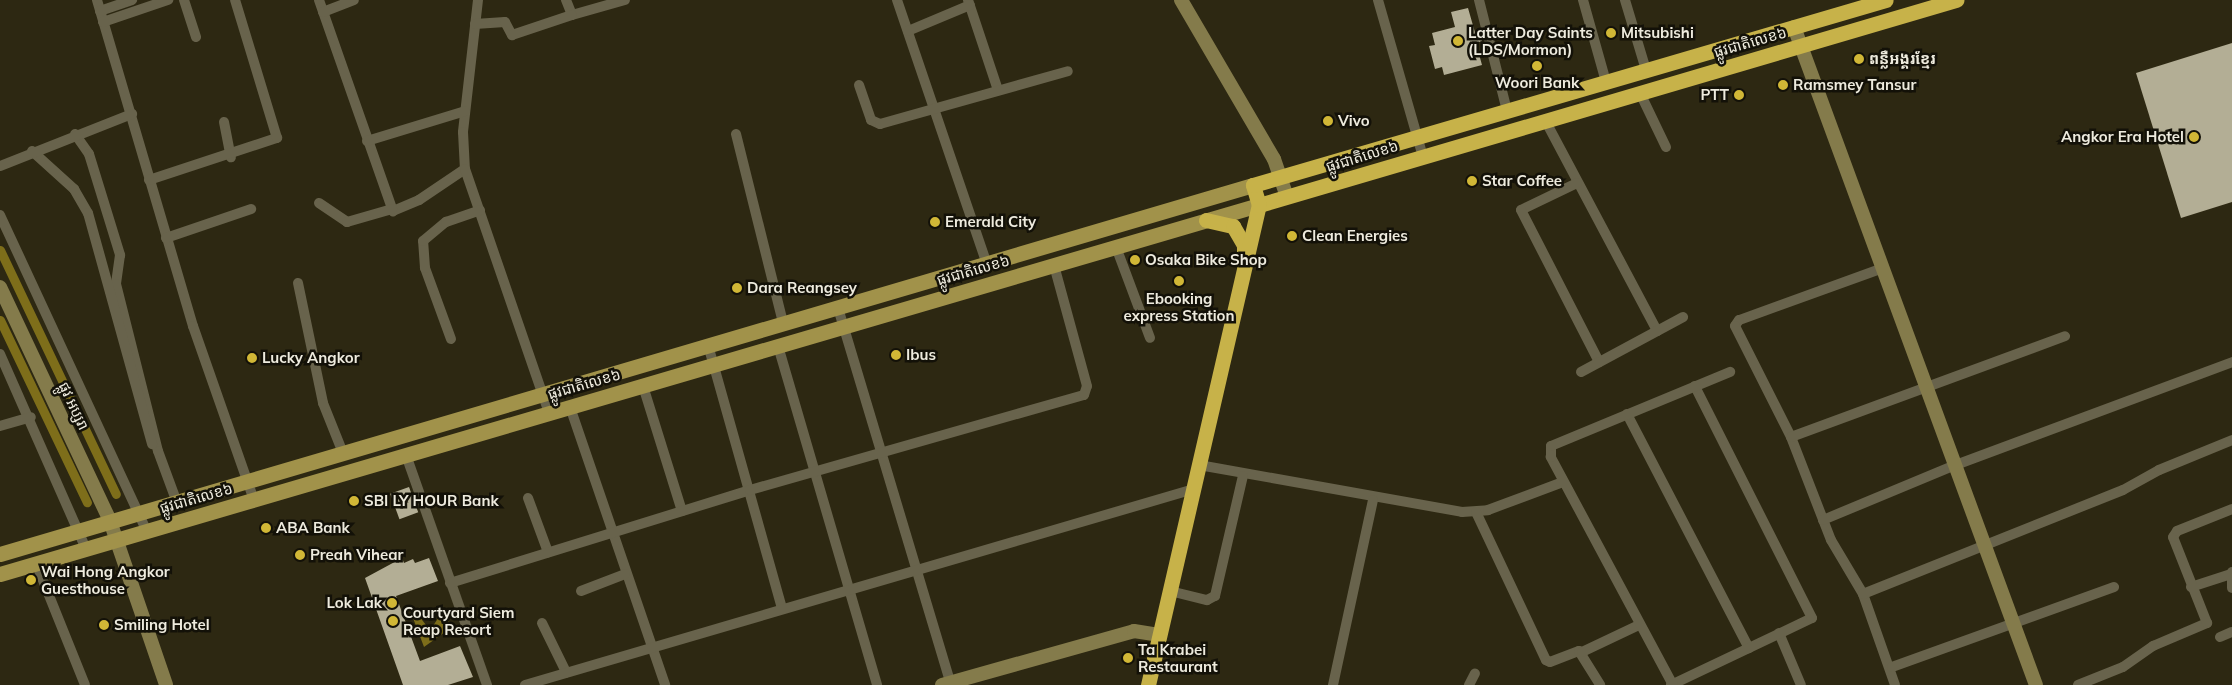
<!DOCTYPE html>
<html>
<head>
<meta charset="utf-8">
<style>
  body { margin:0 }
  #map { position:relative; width:2232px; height:685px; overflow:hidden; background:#2d2812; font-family:Mulish,"Noto Sans Khmer",sans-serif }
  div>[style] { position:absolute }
  .water>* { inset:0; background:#7e6e1a }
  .canal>* { height:9px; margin:-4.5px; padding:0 4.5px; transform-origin:4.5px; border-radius:4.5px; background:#7e6e1a }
  .building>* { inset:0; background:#b3ae95; transform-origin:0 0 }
  .street>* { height:10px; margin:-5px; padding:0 5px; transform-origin:5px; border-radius:5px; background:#68634c }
  .secondary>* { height:14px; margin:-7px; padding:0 7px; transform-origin:7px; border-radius:7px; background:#847b4b }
  .primary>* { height:15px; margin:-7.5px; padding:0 7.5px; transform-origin:7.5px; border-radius:7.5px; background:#a1924a }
  .highway>* { height:15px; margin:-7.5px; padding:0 7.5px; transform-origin:7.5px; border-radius:7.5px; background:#c7b249 }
  .dots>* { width:14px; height:14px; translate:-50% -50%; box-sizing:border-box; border:2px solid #131108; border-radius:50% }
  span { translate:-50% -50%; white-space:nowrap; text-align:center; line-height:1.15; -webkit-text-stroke:5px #131108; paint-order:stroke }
  .poi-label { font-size:15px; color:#eeebde; font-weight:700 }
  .left { translate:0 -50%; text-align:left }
  .right { translate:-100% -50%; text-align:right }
  .street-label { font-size:15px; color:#eeebde }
</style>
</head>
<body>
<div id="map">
  <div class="water">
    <i style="clip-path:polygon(444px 609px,454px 633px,445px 632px,424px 647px,413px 618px,419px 616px,426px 625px,433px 626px)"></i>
  </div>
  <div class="canal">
    <i style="left:0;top:250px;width:270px;rotate:64.6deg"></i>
    <i style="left:0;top:320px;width:202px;rotate:64.5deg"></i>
  </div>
  <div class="building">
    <i style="clip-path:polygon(1468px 8px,1476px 36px,1480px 35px,1482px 41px,1476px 43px,1482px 65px,1444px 75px,1442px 67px,1435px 69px,1429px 46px,1435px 45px,1432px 33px,1455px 27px,1451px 12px)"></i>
    <i style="clip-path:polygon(2232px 43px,2232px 202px,2181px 218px,2136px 73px)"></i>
    <i style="left:409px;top:487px;width:27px;height:20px;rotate:70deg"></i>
    <i style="clip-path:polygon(402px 558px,404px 563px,413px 559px,415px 563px,429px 558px,438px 581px,396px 596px,420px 661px,460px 646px,473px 677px,448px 685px,403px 685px,365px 578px)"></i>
  </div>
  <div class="street">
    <i style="left:97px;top:0;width:340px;rotate:73.6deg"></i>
    <i style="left:193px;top:326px;width:184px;rotate:70.7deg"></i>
    <i style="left:184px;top:0;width:39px;rotate:72deg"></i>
    <i style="left:319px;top:0;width:224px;rotate:70.7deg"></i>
    <i style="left:393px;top:211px;width:28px;rotate:-23deg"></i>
    <i style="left:419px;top:200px;width:55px;rotate:-34deg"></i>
    <i style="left:478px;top:0;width:133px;rotate:96.5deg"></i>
    <i style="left:463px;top:132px;width:37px;rotate:87deg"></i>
    <i style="left:465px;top:169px;width:258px;rotate:71deg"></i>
    <i style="left:566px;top:0;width:16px;rotate:68deg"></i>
    <i style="left:572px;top:15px;width:55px;rotate:-15.8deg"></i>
    <i style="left:897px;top:0;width:279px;rotate:71.2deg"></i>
    <i style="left:968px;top:0;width:95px;rotate:71.6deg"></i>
    <i style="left:1378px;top:0;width:163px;rotate:74deg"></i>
    <i style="left:1479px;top:0;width:114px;rotate:75.8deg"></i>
    <i style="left:1583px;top:0;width:85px;rotate:74.3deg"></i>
    <i style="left:1625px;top:0;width:73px;rotate:73.3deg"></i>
    <i style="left:100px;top:11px;width:34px;rotate:-19deg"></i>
    <i style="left:323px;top:12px;width:33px;rotate:-21deg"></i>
    <i style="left:103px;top:22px;width:69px;rotate:-18.7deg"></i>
    <i style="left:475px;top:24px;width:30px;rotate:-4deg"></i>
    <i style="left:505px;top:22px;width:15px;rotate:62deg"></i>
    <i style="left:512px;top:35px;width:63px;rotate:-18.4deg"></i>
    <i style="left:908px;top:31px;width:67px;rotate:-22.8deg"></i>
    <i style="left:859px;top:85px;width:37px;rotate:71deg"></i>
    <i style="left:871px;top:120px;width:10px;rotate:24deg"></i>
    <i style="left:880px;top:124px;width:195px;rotate:-15.7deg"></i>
    <i style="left:1640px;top:93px;width:60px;rotate:64.3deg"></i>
    <i style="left:1545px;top:120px;width:239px;rotate:62deg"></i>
    <i style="left:224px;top:122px;width:36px;rotate:79deg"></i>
    <i style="left:75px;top:134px;width:24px;rotate:55deg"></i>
    <i style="left:89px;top:154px;width:106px;rotate:72.9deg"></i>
    <i style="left:120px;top:255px;width:29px;rotate:98deg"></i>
    <i style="left:116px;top:284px;width:172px;rotate:75.9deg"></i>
    <i style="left:158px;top:451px;width:52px;rotate:69.8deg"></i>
    <i style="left:736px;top:134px;width:195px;rotate:76deg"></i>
    <i style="left:367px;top:141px;width:102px;rotate:-17deg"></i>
    <i style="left:32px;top:151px;width:57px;rotate:42.1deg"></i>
    <i style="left:74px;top:189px;width:28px;rotate:60deg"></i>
    <i style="left:88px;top:213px;width:240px;rotate:74.5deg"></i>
    <i style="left:0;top:166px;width:142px;rotate:-21.5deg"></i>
    <i style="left:149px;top:180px;width:135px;rotate:-18.2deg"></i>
    <i style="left:277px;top:138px;width:144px;rotate:-106.9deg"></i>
    <i style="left:1577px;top:183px;width:62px;rotate:154.3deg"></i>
    <i style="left:1521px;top:210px;width:171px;rotate:62.8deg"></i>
    <i style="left:319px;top:203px;width:34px;rotate:34deg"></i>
    <i style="left:347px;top:222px;width:47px;rotate:-16.1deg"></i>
    <i style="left:0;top:215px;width:349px;rotate:65.1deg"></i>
    <i style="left:166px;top:238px;width:90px;rotate:-18.8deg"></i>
    <i style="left:1116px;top:247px;width:97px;rotate:69.5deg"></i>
    <i style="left:1883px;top:268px;width:153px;rotate:160.1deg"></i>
    <i style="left:1739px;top:320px;width:7px;rotate:124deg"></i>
    <i style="left:1735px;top:326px;width:124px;rotate:63.2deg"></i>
    <i style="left:1791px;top:437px;width:110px;rotate:68.8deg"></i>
    <i style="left:1831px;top:540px;width:63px;rotate:59.3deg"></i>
    <i style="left:1863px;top:594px;width:96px;rotate:70.6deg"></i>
    <i style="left:298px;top:283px;width:123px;rotate:78.2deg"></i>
    <i style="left:323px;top:403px;width:54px;rotate:68.2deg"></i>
    <i style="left:838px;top:308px;width:394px;rotate:73.3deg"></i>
    <i style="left:451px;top:339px;width:76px;rotate:-110.1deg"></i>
    <i style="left:425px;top:268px;width:27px;rotate:-94deg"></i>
    <i style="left:423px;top:241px;width:30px;rotate:-40deg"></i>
    <i style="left:446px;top:222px;width:36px;rotate:-19deg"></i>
    <i style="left:708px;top:345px;width:273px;rotate:74.3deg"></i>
    <i style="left:778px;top:346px;width:353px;rotate:73.7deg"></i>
    <i style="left:0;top:354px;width:213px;rotate:66.2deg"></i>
    <i style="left:1581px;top:372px;width:116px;rotate:-28.3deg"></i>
    <i style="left:643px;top:386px;width:131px;rotate:72.7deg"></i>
    <i style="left:570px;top:407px;width:294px;rotate:71.1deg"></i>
    <i style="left:1627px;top:414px;width:264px;rotate:62.5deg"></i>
    <i style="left:0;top:426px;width:32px;rotate:-16deg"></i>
    <i style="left:1791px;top:437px;width:292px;rotate:-20.2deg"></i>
    <i style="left:406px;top:455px;width:244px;rotate:70.6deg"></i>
    <i style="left:1199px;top:465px;width:267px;rotate:10.1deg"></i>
    <i style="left:1462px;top:512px;width:26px;rotate:-4deg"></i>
    <i style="left:1488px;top:510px;width:80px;rotate:-20.5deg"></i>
    <i style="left:528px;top:498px;width:58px;rotate:69.7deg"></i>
    <i style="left:1476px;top:512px;width:164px;rotate:64.7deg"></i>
    <i style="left:1546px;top:660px;width:4px;rotate:27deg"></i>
    <i style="left:1550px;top:662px;width:31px;rotate:-21deg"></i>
    <i style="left:1579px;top:651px;width:40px;rotate:58deg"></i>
    <i style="left:1823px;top:520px;width:141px;rotate:-22.6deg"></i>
    <i style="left:1953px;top:466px;width:298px;rotate:-20.4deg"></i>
    <i style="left:36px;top:563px;width:131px;rotate:68.1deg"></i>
    <i style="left:2232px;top:572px;width:16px;rotate:90deg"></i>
    <i style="left:450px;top:583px;width:314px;rotate:-17.2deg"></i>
    <i style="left:750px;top:490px;width:347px;rotate:-15.9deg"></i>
    <i style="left:1084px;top:395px;width:9px;rotate:-72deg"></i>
    <i style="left:1087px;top:386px;width:125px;rotate:-105.3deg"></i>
    <i style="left:2191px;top:587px;width:42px;rotate:-18deg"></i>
    <i style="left:581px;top:591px;width:47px;rotate:-21.1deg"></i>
    <i style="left:1170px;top:591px;width:38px;rotate:14deg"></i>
    <i style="left:1207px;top:600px;width:9px;rotate:-27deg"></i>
    <i style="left:1215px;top:596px;width:123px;rotate:-76.9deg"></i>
    <i style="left:1863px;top:594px;width:280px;rotate:-21.8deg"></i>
    <i style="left:2123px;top:490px;width:41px;rotate:-29.1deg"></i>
    <i style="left:2159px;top:470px;width:79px;rotate:-22.3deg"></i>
    <i style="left:542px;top:623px;width:55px;rotate:63.9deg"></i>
    <i style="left:1779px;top:633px;width:56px;rotate:67.1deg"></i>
    <i style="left:2220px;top:637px;width:13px;rotate:-23deg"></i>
    <i style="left:1582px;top:652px;width:63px;rotate:-25.3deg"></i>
    <i style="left:1892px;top:667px;width:236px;rotate:-19.8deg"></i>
    <i style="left:525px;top:685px;width:697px;rotate:-16.33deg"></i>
    <i style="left:1333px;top:685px;width:189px;rotate:-77.8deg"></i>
    <i style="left:1469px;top:685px;width:13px;rotate:-63deg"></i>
    <i style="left:1671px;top:685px;width:156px;rotate:-25.4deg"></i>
    <i style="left:1812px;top:618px;width:260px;rotate:-116.8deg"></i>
    <i style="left:1673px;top:685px;width:259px;rotate:-118.2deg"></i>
    <i style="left:1551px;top:457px;width:11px;rotate:-90deg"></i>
    <i style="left:1551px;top:446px;width:194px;rotate:-22.5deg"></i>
    <i style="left:2078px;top:685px;width:48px;rotate:-21.8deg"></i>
    <i style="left:2123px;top:667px;width:37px;rotate:-35deg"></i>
    <i style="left:2153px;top:646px;width:59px;rotate:-23.1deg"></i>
    <i style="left:2207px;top:623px;width:92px;rotate:-111.6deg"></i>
    <i style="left:2173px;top:537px;width:7px;rotate:-56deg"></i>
    <i style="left:2177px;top:531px;width:59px;rotate:-21.8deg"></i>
  </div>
  <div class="secondary">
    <i style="left:1181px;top:0;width:184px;rotate:59.7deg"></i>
    <i style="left:1274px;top:159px;width:40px;rotate:71.1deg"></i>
    <i style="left:1794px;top:27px;width:701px;rotate:69.81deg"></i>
    <i style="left:0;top:287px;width:259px;rotate:64.8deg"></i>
    <i style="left:110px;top:521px;width:173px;rotate:71.1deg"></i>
    <i style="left:942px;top:685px;width:199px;rotate:-15.7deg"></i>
    <i style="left:1134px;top:631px;width:25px;rotate:9deg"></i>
  </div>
  <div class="primary">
    <i style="left:0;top:554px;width:1306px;rotate:-16.41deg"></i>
    <i style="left:0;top:574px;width:1312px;rotate:-16.34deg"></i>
  </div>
  <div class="highway">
    <i style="left:1259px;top:205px;width:727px;rotate:-16.39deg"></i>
    <i style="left:1206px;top:220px;width:28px;rotate:13deg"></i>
    <i style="left:1233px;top:226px;width:22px;rotate:60deg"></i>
    <i style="left:1244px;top:245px;width:10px;rotate:90deg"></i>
    <i style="left:1148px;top:685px;width:493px;rotate:-77deg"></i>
    <i style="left:1259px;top:205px;width:21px;rotate:-107deg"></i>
    <i style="left:1253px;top:185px;width:659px;rotate:-16.29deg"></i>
  </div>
  <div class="dots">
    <i style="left:1611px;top:33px;background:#d1b736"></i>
    <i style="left:1458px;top:41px;background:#d1b736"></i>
    <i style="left:1859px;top:59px;background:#d1b736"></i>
    <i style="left:1537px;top:66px;background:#d1b736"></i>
    <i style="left:1783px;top:85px;background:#d1b736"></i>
    <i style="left:1739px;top:95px;background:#d1b736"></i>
    <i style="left:1328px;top:121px;background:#d1b736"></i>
    <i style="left:2194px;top:137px;background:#d1b736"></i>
    <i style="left:1472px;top:181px;background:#d1b736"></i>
    <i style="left:935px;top:222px;background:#d1b736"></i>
    <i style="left:1292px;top:236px;background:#d1b736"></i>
    <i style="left:1135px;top:260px;background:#d1b736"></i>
    <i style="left:1179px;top:281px;background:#d1b736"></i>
    <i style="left:737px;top:288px;background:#d1b736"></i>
    <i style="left:896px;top:355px;background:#d1b736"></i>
    <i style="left:252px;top:358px;background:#d1b736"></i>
    <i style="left:354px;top:501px;background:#d1b736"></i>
    <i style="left:266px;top:528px;background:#d1b736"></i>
    <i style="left:300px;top:555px;background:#d1b736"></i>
    <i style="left:31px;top:580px;background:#d1b736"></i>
    <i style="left:392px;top:603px;background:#d1b736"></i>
    <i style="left:393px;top:621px;background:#d1b736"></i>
    <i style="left:104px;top:625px;background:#d1b736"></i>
    <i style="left:1128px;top:658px;background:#d1b736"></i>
  </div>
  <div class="poi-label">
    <span class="left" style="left:1468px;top:41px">Latter Day Saints<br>(LDS/Mormon)</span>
    <span class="left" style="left:1621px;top:33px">Mitsubishi</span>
    <span class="left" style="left:1869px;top:59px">ពន្លឺអង្គរខ្មែរ</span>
    <span style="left:1537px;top:83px">Woori Bank</span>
    <span class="left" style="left:1793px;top:85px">Ramsmey Tansur</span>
    <span class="right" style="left:1729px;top:95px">PTT</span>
    <span class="left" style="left:1338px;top:121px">Vivo</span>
    <span class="right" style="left:2184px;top:137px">Angkor Era Hotel</span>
    <span class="left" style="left:1482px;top:181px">Star Coffee</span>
    <span class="left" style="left:945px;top:222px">Emerald City</span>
    <span class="left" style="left:1302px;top:236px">Clean Energies</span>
    <span class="left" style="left:1145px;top:260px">Osaka Bike Shop</span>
    <span class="left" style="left:747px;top:288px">Dara Reangsey</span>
    <span style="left:1179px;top:307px">Ebooking<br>express Station</span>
    <span class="left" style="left:906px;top:355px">Ibus</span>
    <span class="left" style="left:262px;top:358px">Lucky Angkor</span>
    <span class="left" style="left:364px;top:501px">SBI LY HOUR Bank</span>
    <span class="left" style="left:276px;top:528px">ABA Bank</span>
    <span class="left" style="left:310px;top:555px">Preah Vihear</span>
    <span class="left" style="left:41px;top:580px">Wai Hong Angkor<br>Guesthouse</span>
    <span class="right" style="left:382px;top:603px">Lok Lak</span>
    <span class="left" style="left:403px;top:621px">Courtyard Siem<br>Reap Resort</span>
    <span class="left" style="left:114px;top:625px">Smiling Hotel</span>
    <span class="left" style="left:1138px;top:658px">Ta Krabei<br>Restaurant</span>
  </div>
  <div class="street-label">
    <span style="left:1750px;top:42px;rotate:-16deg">ផ្លូវជាតិលេខ៦</span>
    <span style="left:1362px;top:156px;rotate:-17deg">ផ្លូវជាតិលេខ៦</span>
    <span style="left:973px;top:270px;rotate:-16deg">ផ្លូវជាតិលេខ៦</span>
    <span style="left:584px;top:384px;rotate:-16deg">ផ្លូវជាតិលេខ៦</span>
    <span style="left:74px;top:406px;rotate:65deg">ផ្លូវ អប្សរា</span>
    <span style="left:196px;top:498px;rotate:-16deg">ផ្លូវជាតិលេខ៦</span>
  </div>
</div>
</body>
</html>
